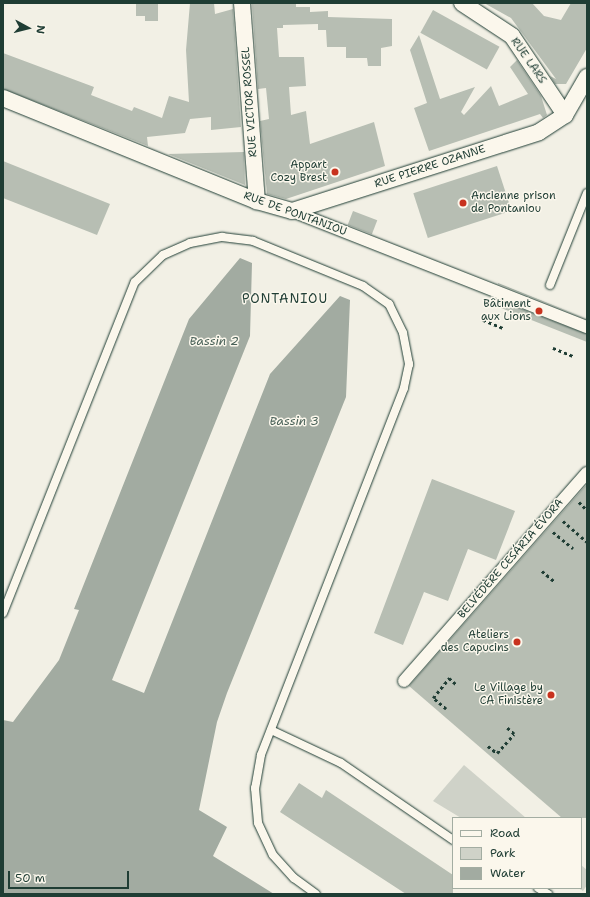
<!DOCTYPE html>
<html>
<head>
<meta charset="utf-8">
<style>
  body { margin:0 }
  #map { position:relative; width:590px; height:897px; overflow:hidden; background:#f2f0e5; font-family:"Shantell Sans",sans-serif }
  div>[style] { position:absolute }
  .green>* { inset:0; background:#cfd2c8 }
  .water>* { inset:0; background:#a2aba1 }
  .building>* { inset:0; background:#b7beb3; transform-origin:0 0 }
  .path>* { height:2.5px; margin-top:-1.25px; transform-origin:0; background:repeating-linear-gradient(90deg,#1f3d34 0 3px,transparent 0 6px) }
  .roads { filter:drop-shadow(0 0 1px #1f3d34) drop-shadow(0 0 1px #1f3d34) }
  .service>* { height:8px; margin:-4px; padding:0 4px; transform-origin:4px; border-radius:4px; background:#fbf7ec }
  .pedestrian>* { height:12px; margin:-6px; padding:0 6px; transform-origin:6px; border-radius:6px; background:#fbf7ec }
  .minor>* { height:16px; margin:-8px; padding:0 8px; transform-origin:8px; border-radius:8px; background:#fbf7ec }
  .dots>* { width:11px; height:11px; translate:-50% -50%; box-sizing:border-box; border:2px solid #fbf7ec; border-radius:50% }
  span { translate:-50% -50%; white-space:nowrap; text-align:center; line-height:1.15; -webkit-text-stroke:3px #fbf7ec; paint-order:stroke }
  .street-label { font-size:11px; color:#1f3d34 }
  .poi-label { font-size:11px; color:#1f3d34 }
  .right { translate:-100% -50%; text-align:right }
  .left { translate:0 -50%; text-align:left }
  .water-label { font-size:12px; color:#465e55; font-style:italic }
  .quarter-label { font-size:13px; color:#1f3d34; letter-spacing:1px }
  .frame { position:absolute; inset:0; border:4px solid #1f3d34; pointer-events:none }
  .legend { position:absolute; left:452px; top:817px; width:130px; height:72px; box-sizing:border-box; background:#fbf7ec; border:1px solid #a3ada2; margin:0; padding:5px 7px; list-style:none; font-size:12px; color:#1f3d34 }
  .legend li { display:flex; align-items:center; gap:8px; height:20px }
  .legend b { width:20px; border:1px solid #a3ada2 }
  .north { position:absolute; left:8px; top:8px; width:40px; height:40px; -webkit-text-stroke:3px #fbf7ec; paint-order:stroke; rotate:97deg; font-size:11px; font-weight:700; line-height:16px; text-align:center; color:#1f3d34 }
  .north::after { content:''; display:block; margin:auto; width:14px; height:18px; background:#1f3d34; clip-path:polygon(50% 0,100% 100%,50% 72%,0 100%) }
  .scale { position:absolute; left:8px; top:871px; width:121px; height:18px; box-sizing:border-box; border:2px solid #1f3d34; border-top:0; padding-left:5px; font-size:12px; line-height:14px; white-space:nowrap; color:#1f3d34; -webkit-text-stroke:3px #fbf7ec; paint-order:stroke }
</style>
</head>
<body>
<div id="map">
  <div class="green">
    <i style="clip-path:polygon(464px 765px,526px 818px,461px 818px,433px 801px)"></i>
    <i style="clip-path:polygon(581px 865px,587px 870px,587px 885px,583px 891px,578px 888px,581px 888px)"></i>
  </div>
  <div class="water">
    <i style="clip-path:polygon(240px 258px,252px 263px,250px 336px,112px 680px,144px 693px,270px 374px,340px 296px,350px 300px,346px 397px,227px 693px,217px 722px,199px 810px,227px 827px,213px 856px,274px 894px,3px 894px,3px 720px,13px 722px,59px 660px,79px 610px,74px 609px,189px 319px)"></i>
  </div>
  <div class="building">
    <i style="clip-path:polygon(136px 3px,158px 3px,158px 21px,145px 21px,145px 16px,136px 16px)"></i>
    <i style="clip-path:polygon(190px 3px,214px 3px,215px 14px,233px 9px,241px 127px,211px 130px,211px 117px,190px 119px,185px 133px,147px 137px,148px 146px,3px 89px,3px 53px,94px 87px,91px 95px,132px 111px,134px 107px,162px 118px,169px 96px,189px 102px,186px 50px)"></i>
    <i style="clip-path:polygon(252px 3px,296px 3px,296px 7px,310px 7px,310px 12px,328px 11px,328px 17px,392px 19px,392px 46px,381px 48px,381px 66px,368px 66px,367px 58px,346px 58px,346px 47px,327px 47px,326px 30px,318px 30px,318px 24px,283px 25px,283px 28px,277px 28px,279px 57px,304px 57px,306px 86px,289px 87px,291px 115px,306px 111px,310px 144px,374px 122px,385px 166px,286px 199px,267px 194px,260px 121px,269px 119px,266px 88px,258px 89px)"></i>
    <i style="clip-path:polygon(484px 3px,532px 3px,544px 16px,561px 20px,571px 3px,587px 3px,587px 48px,566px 84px,555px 84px,550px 76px,556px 79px,511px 18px)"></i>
    <i style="left:433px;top:10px;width:76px;height:26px;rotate:29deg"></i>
    <i style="clip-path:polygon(419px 35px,440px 99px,475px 87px,461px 112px,464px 115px,491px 86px,499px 106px,528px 94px,510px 67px,517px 60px,541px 96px,547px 115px,543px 118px,540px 114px,429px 151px,414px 108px,427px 103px,410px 50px)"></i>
    <i style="clip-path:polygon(244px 152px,245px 185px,168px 154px)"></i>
    <i style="clip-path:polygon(3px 161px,110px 204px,97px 235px,3px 198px)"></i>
    <i style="left:497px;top:166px;width:47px;height:88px;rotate:72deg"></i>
    <i style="left:353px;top:211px;width:26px;height:15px;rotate:21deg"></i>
    <i style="clip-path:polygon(498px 283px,587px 319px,498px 284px)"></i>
    <i style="clip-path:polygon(493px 298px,587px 334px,587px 342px,491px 304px)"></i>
    <i style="clip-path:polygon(432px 479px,515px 511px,496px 560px,468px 549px,448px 601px,424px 592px,403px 645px,374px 633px)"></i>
    <i style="clip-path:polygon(587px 484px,587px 818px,562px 818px,409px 686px)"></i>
    <i style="clip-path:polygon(299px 783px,322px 798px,326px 790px,453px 875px,453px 894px,406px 894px,280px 812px)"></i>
  </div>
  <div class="path">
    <i style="left:483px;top:320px;width:22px;rotate:22deg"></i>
    <i style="left:553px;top:348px;width:22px;rotate:22deg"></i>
    <i style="left:579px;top:502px;width:11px;rotate:45deg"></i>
    <i style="left:563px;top:521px;width:32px;rotate:41deg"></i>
    <i style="left:553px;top:532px;width:26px;rotate:39deg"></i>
    <i style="left:542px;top:571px;width:16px;rotate:40deg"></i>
    <i style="left:446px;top:709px;width:17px;rotate:-140deg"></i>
    <i style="left:433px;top:698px;width:26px;rotate:-51deg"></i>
    <i style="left:449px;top:678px;width:9px;rotate:41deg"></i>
    <i style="left:488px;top:746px;width:11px;rotate:38deg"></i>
    <i style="left:497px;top:753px;width:25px;rotate:-48deg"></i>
    <i style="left:514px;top:734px;width:11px;rotate:-139deg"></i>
  </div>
  <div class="roads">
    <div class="service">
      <i style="left:550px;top:285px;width:99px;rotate:-68.1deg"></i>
      <i style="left:3px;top:613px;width:356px;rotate:-68.3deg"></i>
      <i style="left:135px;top:282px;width:39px;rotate:-44deg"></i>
      <i style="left:163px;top:255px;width:30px;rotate:-24deg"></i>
      <i style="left:190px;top:243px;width:33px;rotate:-11deg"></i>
      <i style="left:222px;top:237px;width:31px;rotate:7deg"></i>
      <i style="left:253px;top:241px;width:119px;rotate:22.2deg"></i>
      <i style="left:363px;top:286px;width:32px;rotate:35deg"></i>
      <i style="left:389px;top:304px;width:32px;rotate:64deg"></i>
      <i style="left:403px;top:333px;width:32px;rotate:79deg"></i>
      <i style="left:409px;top:364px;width:25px;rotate:102deg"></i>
      <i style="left:404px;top:388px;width:394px;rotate:111.3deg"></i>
      <i style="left:261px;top:755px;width:34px;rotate:100deg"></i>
      <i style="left:255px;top:788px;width:35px;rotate:85deg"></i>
      <i style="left:258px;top:823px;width:35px;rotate:65deg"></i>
      <i style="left:273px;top:855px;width:31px;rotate:48deg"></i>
      <i style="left:294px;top:878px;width:27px;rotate:36deg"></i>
      <i style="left:271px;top:730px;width:77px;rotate:25.2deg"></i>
      <i style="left:341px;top:763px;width:136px;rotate:34.5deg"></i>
      <i style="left:538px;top:888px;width:12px;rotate:31deg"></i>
    </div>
    <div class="pedestrian">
      <i style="left:292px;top:211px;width:317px;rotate:21.5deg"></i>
      <i style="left:404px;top:681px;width:277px;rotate:-48.7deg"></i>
    </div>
    <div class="minor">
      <i style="left:242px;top:3px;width:199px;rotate:85.7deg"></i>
      <i style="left:462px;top:3px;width:60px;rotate:33.4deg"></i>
      <i style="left:512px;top:36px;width:95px;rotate:56.1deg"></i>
      <i style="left:3px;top:98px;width:274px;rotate:22.1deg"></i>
      <i style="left:257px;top:201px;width:36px;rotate:16deg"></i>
      <i style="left:292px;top:211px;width:259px;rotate:-17.7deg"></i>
      <i style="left:539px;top:132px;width:31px;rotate:-33deg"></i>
      <i style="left:565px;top:115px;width:44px;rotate:-59.9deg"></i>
    </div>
  </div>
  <div class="dots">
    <i style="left:335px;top:172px;background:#c8321e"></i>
    <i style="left:463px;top:203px;background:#c8321e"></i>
    <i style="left:539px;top:311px;background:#c8321e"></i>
    <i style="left:517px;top:642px;background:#c8321e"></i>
    <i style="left:551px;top:695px;background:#c8321e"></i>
  </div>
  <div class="street-label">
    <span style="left:528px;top:61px;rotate:55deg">RUE LARS</span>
    <span style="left:250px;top:102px;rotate:-94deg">RUE VICTOR ROSSEL</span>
    <span style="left:430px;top:167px;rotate:-18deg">RUE PIERRE OZANNE</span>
    <span style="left:295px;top:214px;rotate:20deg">RUE DE PONTANIOU</span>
    <span style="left:511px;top:559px;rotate:-49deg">BELVÉDÈRE CESÁRIA ÉVORA</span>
  </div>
  <div class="poi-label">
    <span class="right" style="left:327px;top:172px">Appart<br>Cozy Brest</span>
    <span class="left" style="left:471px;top:203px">Ancienne prison<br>de Pontaniou</span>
    <span class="right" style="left:531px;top:311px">Bâtiment<br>aux Lions</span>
    <span class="right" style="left:509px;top:642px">Ateliers<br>des Capucins</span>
    <span class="right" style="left:543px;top:695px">Le Village by<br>CA Finistère</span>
  </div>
  <div class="water-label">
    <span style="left:214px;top:342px">Bassin 2</span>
    <span style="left:294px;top:422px">Bassin 3</span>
  </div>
  <div class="quarter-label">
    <span style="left:285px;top:299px">PONTANIOU</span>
  </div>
  <div class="frame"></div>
  <ul class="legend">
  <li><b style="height:5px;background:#fbf7ec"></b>Road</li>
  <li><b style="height:11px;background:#cfd2c8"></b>Park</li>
  <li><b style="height:11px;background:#a2aba1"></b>Water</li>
  </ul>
  <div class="north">N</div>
  <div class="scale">50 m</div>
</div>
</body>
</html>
